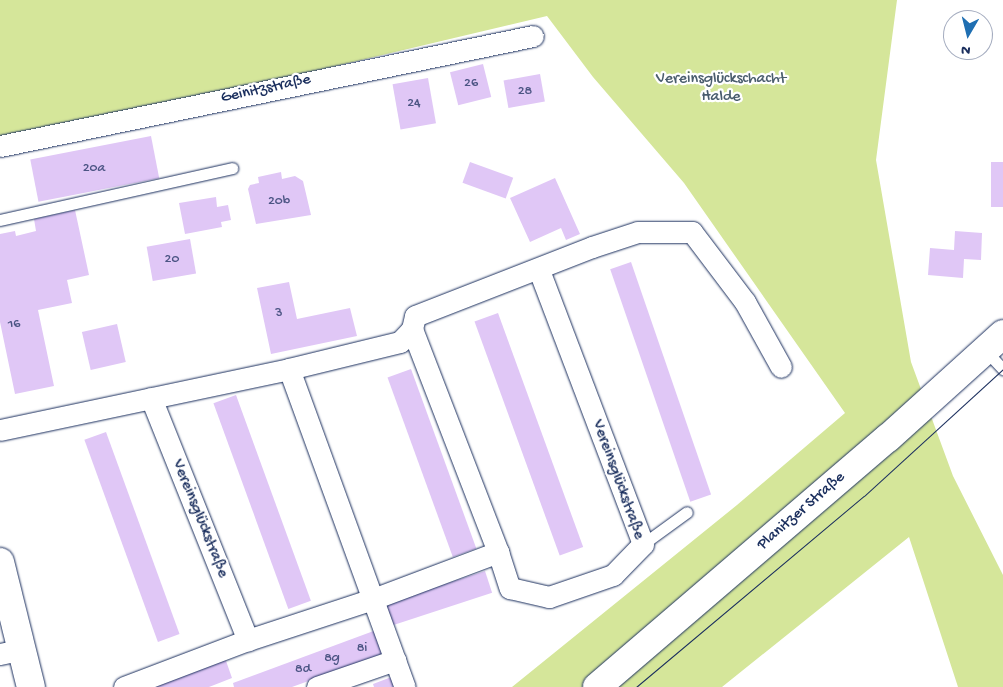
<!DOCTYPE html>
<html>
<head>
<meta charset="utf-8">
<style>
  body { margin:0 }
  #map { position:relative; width:1003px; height:687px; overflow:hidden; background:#fff; font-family:"Gochi Hand",sans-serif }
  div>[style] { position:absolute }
  .green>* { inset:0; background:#d5e69a }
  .building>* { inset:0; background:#e0c7f6; transform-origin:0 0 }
  .roads { filter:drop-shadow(0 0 1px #1b2f5e) drop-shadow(0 0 1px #1b2f5e) }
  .lane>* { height:11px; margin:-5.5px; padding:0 5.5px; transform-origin:5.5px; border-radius:5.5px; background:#fff }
  .street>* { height:21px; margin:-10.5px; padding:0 10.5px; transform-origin:10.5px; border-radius:10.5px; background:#fff }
  .secondary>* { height:28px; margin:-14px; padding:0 14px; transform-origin:14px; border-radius:14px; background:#fff }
  .tram>* { height:1px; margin:-0.5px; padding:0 0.5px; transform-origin:0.5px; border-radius:0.5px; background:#1b2f5e }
  span { translate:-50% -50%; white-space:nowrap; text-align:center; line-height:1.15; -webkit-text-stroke:4.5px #fff; paint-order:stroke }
  .number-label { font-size:14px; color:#4c5584 }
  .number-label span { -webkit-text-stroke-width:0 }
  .park-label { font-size:16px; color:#4a5d6d }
  .street-label { font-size:16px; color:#1b2f5e }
  .north { position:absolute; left:943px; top:10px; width:50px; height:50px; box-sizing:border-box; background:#fff; border:1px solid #a4acbf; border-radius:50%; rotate:188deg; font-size:14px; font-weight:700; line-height:20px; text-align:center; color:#1b2f5e }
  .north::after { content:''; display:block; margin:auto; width:18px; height:22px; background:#1f6fb2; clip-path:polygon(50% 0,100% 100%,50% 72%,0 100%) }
</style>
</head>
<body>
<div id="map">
  <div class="green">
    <i style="clip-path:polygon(0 0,897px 0,876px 160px,911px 362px,953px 476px,1003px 575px,1003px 687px,958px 687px,909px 537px,722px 687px,512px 687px,737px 505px,845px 413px,684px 183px,593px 77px,547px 16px,218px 94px,0 138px)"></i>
  </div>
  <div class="building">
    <i style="left:483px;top:64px;width:34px;height:34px;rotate:76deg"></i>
    <i style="left:540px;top:74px;width:28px;height:37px;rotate:80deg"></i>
    <i style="left:428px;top:78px;width:46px;height:36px;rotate:80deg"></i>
    <i style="left:151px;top:136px;width:43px;height:123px;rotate:79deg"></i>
    <i style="left:470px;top:162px;width:46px;height:22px;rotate:20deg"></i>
    <i style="left:991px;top:162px;width:12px;height:45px"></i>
    <i style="clip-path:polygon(281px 172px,282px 179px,295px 176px,303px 181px,311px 215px,256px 224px,248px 189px,250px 185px,259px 183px,258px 177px)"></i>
    <i style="clip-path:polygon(555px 178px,580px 234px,566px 240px,561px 228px,530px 242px,510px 198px)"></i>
    <i style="clip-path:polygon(216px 197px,217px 207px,228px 205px,231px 220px,221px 222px,222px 227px,185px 234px,179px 203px)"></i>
    <i style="clip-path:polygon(75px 210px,89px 275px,67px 280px,72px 303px,38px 310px,54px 386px,15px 394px,0 322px,0 234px,15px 231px,16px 236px,36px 231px,34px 219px)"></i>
    <i style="clip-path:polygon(955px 231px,982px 233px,981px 260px,964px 259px,963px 278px,928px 275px,930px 248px,954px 250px)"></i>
    <i style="left:190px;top:239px;width:35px;height:44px;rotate:80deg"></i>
    <i style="left:631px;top:262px;width:246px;height:22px;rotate:71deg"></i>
    <i style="clip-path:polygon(289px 282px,297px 319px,350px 308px,357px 336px,271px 354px,257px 288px)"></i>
    <i style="left:498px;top:313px;width:249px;height:25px;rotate:70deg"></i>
    <i style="left:117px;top:324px;width:39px;height:36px;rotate:77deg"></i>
    <i style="left:411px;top:369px;width:191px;height:25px;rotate:70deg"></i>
    <i style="left:236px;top:395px;width:219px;height:24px;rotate:70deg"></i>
    <i style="left:106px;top:432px;width:215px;height:23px;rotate:70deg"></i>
    <i style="left:485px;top:571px;width:23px;height:106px;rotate:72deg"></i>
    <i style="clip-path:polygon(379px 629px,388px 652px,292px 687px,234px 687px,233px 683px)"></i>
    <i style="clip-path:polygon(225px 658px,232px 678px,209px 687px,151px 687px)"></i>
    <i style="clip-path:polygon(394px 676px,399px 687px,374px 687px,373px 684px)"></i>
  </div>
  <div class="roads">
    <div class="lane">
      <i style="left:0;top:220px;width:238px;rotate:-12.6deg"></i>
      <i style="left:986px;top:351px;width:25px;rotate:47deg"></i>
      <i style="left:643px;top:544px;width:54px;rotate:-36deg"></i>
    </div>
    <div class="street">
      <i style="left:0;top:146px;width:544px;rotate:-11.66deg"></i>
      <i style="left:412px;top:329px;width:239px;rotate:68.9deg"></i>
      <i style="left:289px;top:369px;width:338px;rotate:70deg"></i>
      <i style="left:151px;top:398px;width:261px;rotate:68.2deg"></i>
      <i style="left:248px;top:640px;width:132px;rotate:-18.2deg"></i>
      <i style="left:373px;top:599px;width:134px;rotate:-20.6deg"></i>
      <i style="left:498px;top:552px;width:38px;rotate:72deg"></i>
      <i style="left:510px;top:588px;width:40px;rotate:13deg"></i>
      <i style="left:549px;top:597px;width:68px;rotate:-19deg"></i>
      <i style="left:613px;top:575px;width:43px;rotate:-45.9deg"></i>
      <i style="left:643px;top:544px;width:293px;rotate:-110.8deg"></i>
      <i style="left:0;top:430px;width:295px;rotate:-11.9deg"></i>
      <i style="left:289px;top:369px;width:114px;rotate:-13.7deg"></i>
      <i style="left:400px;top:342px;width:18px;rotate:-47deg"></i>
      <i style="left:412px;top:329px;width:13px;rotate:-77deg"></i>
      <i style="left:415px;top:316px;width:190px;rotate:-21.3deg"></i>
      <i style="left:592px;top:247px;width:48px;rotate:-18.1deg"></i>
      <i style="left:638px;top:232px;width:54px"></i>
      <i style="left:692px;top:232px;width:88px;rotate:52.9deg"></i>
      <i style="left:745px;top:302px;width:74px;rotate:61deg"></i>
      <i style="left:0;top:654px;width:24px;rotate:-12deg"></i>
      <i style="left:124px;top:687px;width:133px;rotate:-20.8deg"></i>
      <i style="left:317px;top:687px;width:83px;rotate:-19.1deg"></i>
    </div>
    <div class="secondary">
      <i style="left:0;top:562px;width:129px;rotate:76.1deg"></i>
      <i style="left:597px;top:687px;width:383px;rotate:-40.6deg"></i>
      <i style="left:888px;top:438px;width:155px;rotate:-42.1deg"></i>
    </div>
  </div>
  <div class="tram">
    <i style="left:636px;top:687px;width:297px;rotate:-40deg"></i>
    <i style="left:864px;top:496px;width:188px;rotate:-42.4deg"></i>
  </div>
  <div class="number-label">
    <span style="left:471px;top:84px">26</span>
    <span style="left:525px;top:92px">28</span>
    <span style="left:414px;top:104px">24</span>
    <span style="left:94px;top:169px">20a</span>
    <span style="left:279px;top:202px">20b</span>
    <span style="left:172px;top:260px">20</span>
    <span style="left:279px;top:314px">3</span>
    <span style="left:14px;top:325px">16</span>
    <span style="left:362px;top:649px">8i</span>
    <span style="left:332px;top:659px">8g</span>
    <span style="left:303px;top:670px">8d</span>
  </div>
  <div class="park-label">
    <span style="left:721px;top:89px">Vereinsglückschacht<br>Halde</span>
  </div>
  <div class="street-label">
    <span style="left:266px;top:90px;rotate:-12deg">Geinitzstraße</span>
    <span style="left:617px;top:480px;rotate:70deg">Vereinsglückstraße</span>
    <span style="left:802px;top:512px;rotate:-41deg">Planitzer Straße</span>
    <span style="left:199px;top:519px;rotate:68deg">Vereinsglückstraße</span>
  </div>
  <div class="north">N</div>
</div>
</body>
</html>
